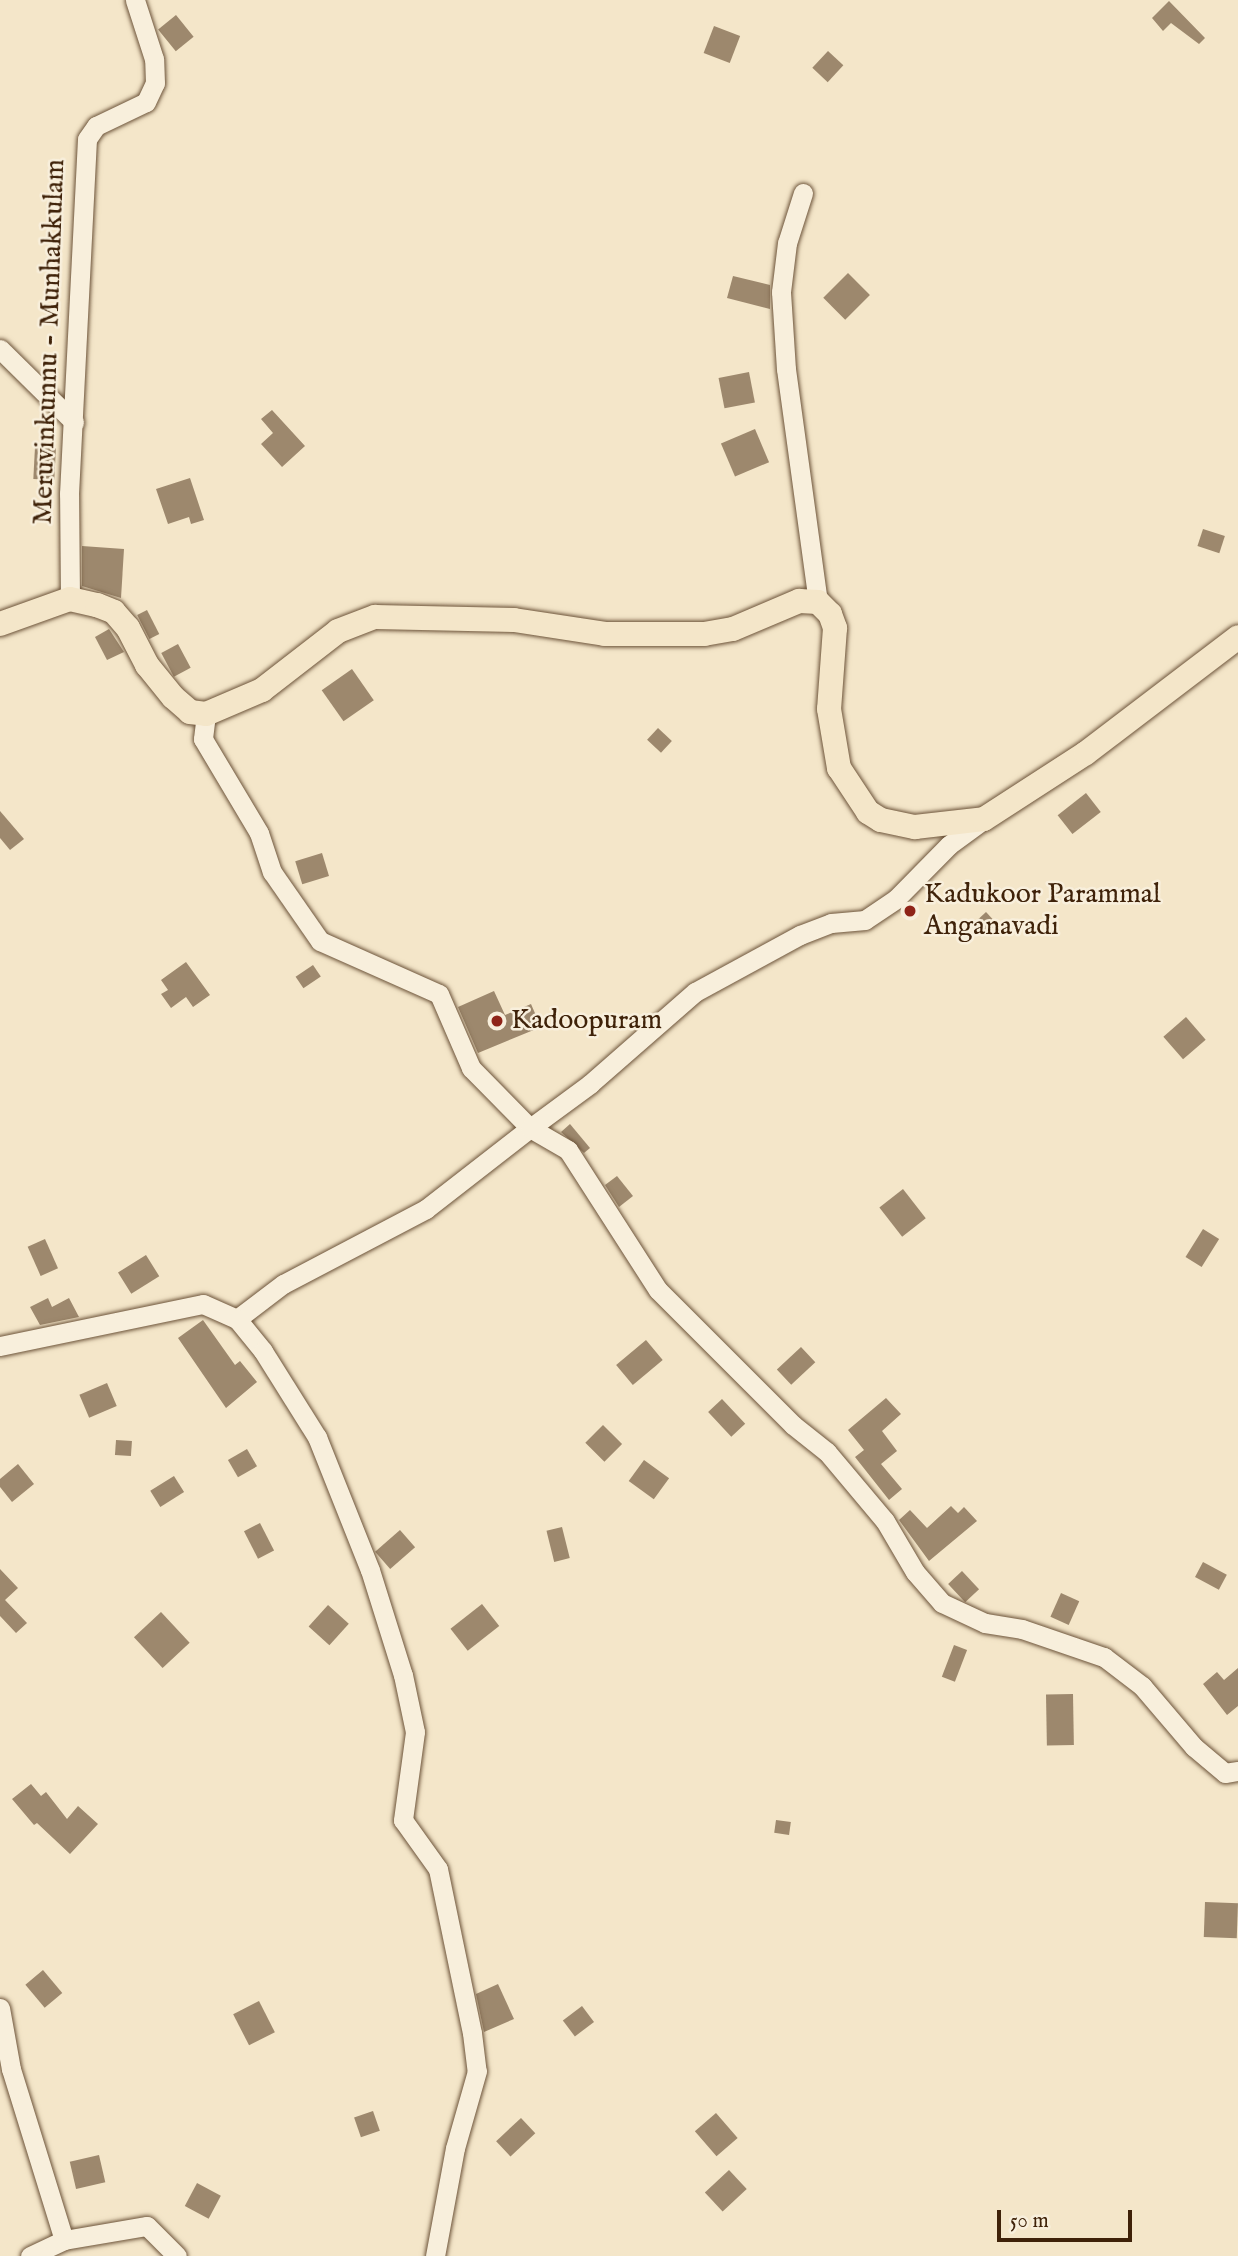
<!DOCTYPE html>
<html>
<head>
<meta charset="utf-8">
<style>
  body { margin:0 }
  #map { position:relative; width:1238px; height:2256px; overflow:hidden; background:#f4e6c9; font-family:"IM FELL English",serif }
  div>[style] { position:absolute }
  .building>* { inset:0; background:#9d886d; transform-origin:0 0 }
  .roads { filter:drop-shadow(0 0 2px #6c5339) drop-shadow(0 0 2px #6c5339) }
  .minor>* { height:19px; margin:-9.5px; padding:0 9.5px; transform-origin:9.5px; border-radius:9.5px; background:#f8efdc }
  .major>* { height:24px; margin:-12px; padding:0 12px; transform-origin:12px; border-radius:12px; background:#f4e6c9 }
  .dots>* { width:19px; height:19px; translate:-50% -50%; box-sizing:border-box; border:4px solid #f8efdc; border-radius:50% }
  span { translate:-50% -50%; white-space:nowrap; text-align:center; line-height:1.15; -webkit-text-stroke:5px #f8efdc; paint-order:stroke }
  .street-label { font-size:28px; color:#3f2209 }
  .poi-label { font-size:28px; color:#3f2209 }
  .left { translate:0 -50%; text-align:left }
  .scale { position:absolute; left:997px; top:2210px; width:135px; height:32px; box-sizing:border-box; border:4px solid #3f2209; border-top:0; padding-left:9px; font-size:21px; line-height:24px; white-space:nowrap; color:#3f2209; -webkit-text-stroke:5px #f8efdc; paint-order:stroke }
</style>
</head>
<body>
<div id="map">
  <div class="building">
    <i style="clip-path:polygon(1169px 1px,1205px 38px,1199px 44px,1171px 23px,1163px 31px,1152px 18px)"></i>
    <i style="left:176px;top:15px;width:28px;height:23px;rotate:51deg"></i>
    <i style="left:714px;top:26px;width:28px;height:29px;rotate:21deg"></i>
    <i style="left:828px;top:51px;width:21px;height:23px;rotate:43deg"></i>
    <i style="left:848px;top:273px;width:31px;height:35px;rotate:45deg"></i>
    <i style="clip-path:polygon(733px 276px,770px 285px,770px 309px,727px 298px)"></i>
    <i style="left:749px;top:372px;width:31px;height:31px;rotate:79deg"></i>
    <i style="clip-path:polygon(272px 410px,305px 446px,282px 467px,261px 444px,273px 433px,261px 419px)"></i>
    <i style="left:755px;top:429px;width:36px;height:37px;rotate:67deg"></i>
    <i style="left:35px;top:447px;width:21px;height:32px;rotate:3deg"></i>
    <i style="clip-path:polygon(190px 478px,204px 520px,191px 524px,189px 517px,168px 524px,156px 489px)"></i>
    <i style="left:1203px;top:529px;width:23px;height:18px;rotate:18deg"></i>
    <i style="clip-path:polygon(82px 546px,124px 549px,121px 598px,82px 586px)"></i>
    <i style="left:147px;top:610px;width:27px;height:11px;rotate:63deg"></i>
    <i style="clip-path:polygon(109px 629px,124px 652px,107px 660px,95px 637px)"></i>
    <i style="left:178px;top:644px;width:27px;height:19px;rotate:62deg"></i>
    <i style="left:352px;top:669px;width:38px;height:37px;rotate:55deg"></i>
    <i style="left:658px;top:728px;width:19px;height:16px;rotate:43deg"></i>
    <i style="left:1086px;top:793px;width:24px;height:36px;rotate:52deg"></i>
    <i style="clip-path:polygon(0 811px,24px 839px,10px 850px,0 838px)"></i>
    <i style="left:322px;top:853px;width:24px;height:28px;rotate:73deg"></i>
    <i style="left:986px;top:912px;width:16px;height:18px;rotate:47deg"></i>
    <i style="clip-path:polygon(186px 962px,210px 995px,193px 1007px,186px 997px,171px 1008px,161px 994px,168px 990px,161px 980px)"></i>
    <i style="left:313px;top:965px;width:14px;height:21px;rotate:56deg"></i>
    <i style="clip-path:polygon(494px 991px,505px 1015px,531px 1004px,541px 1027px,478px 1053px,458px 1007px)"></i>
    <i style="left:1186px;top:1017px;width:30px;height:30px;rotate:49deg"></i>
    <i style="clip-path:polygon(570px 1124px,590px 1148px,584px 1153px,561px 1132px)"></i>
    <i style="clip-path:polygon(617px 1176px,633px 1196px,619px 1207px,605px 1185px)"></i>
    <i style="left:903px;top:1189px;width:37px;height:30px;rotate:52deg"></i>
    <i style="left:1203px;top:1229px;width:19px;height:33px;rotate:32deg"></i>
    <i style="left:45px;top:1239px;width:32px;height:19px;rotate:66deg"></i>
    <i style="left:146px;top:1255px;width:25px;height:33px;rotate:58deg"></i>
    <i style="clip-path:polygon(48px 1298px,52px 1307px,69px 1298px,79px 1317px,40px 1325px,30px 1307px)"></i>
    <i style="clip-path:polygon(203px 1320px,235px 1365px,240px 1361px,257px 1382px,226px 1408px,178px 1338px)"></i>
    <i style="left:646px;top:1340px;width:26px;height:39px;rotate:50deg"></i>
    <i style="left:801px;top:1347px;width:21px;height:33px;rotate:47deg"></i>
    <i style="left:107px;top:1383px;width:25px;height:30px;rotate:67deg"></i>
    <i style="clip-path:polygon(886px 1398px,901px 1414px,882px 1431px,897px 1451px,881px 1464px,902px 1489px,889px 1500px,855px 1457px,864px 1450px,848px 1430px)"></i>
    <i style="left:722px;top:1399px;width:34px;height:19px;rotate:47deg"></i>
    <i style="left:603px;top:1425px;width:27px;height:25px;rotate:45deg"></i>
    <i style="left:116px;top:1440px;width:16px;height:15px;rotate:4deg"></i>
    <i style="left:247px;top:1449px;width:20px;height:22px;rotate:60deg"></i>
    <i style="left:644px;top:1460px;width:31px;height:26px;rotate:36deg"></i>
    <i style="clip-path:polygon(18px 1464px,34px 1484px,12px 1502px,0 1487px,0 1479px)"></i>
    <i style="left:174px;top:1476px;width:19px;height:28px;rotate:58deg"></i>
    <i style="clip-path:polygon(951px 1506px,958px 1513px,964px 1507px,977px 1521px,929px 1561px,899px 1520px,910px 1510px,927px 1528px)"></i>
    <i style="left:260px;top:1523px;width:31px;height:18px;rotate:63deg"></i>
    <i style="left:562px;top:1527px;width:32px;height:16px;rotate:76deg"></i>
    <i style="left:400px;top:1530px;width:23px;height:33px;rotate:49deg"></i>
    <i style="left:1203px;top:1562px;width:27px;height:17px;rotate:28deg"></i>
    <i style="clip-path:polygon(0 1569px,18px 1588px,5px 1600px,27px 1623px,16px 1633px,0 1616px)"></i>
    <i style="left:962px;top:1571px;width:25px;height:19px;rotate:47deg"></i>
    <i style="left:1061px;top:1593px;width:20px;height:26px;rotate:24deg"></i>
    <i style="left:482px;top:1604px;width:28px;height:40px;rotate:52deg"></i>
    <i style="left:328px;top:1605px;width:28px;height:29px;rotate:42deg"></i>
    <i style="left:161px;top:1612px;width:42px;height:37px;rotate:47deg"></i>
    <i style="left:954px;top:1645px;width:14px;height:34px;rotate:21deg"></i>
    <i style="clip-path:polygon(1238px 1668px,1238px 1706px,1227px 1715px,1203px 1684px,1217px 1672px,1224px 1680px)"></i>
    <i style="left:1073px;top:1694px;width:51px;height:27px;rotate:89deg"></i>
    <i style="clip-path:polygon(31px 1784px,41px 1796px,46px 1792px,67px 1819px,78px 1806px,98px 1824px,70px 1854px,37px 1823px,34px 1825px,12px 1799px)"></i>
    <i style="left:776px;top:1820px;width:15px;height:13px;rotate:8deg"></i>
    <i style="left:1205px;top:1902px;width:33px;height:35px;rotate:2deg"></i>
    <i style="left:43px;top:1970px;width:30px;height:23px;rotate:50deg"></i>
    <i style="clip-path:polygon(498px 1984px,514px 2019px,484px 2032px,476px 1994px)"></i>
    <i style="left:259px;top:2001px;width:35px;height:29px;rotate:63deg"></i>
    <i style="left:582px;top:2006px;width:20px;height:24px;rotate:53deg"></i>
    <i style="left:373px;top:2111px;width:21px;height:20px;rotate:71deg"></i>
    <i style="left:716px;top:2113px;width:33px;height:28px;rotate:49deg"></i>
    <i style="left:521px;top:2118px;width:21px;height:34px;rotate:47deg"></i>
    <i style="left:99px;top:2155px;width:28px;height:30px;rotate:77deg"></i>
    <i style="left:729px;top:2170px;width:26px;height:33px;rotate:47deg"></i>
    <i style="left:197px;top:2183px;width:27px;height:26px;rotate:28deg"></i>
  </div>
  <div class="roads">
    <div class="minor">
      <i style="left:803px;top:193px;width:52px;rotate:107.7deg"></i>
      <i style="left:787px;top:243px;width:49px;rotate:97deg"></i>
      <i style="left:781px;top:292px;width:77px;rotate:86.3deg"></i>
      <i style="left:786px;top:369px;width:235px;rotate:82.2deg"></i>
      <i style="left:0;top:349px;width:104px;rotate:44.6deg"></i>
      <i style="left:70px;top:599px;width:105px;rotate:-90.5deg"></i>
      <i style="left:69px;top:494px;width:355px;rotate:-87.1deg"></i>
      <i style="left:87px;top:139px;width:16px;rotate:-55deg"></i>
      <i style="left:96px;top:126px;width:55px;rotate:-25.6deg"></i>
      <i style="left:146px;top:102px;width:21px;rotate:-65deg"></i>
      <i style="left:155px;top:83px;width:24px;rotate:-92deg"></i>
      <i style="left:154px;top:59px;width:62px;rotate:-107.9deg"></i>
      <i style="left:206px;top:714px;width:25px;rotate:97deg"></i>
      <i style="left:203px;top:739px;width:109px;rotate:59.2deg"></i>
      <i style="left:259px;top:833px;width:41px;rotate:71.6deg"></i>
      <i style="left:272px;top:872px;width:84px;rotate:55.2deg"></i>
      <i style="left:320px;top:941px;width:130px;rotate:24deg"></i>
      <i style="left:439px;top:994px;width:81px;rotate:66.6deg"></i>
      <i style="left:471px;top:1068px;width:84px;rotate:45.5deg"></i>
      <i style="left:530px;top:1128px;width:132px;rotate:142.1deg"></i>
      <i style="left:426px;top:1209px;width:161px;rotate:152.3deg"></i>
      <i style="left:283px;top:1284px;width:58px;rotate:142.7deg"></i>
      <i style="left:983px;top:820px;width:42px;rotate:143.7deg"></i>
      <i style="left:949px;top:845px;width:76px;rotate:134.5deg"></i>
      <i style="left:896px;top:899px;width:37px;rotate:146deg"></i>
      <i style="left:865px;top:920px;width:34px;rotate:175deg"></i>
      <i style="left:831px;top:923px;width:33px;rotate:159deg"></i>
      <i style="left:800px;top:935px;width:119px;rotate:151.5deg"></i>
      <i style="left:695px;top:992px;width:140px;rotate:138.8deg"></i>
      <i style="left:590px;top:1084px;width:74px;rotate:143.7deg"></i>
      <i style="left:530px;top:1128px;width:44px;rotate:30.1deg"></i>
      <i style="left:568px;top:1150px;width:166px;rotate:57.3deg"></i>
      <i style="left:658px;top:1290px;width:191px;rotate:45deg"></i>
      <i style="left:793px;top:1425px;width:43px;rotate:38.5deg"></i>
      <i style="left:827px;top:1452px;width:90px;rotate:50deg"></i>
      <i style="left:885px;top:1521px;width:59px;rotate:59.5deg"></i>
      <i style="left:915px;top:1572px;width:41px;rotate:48.9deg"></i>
      <i style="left:942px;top:1603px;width:47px;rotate:24.9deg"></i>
      <i style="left:985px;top:1623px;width:37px;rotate:9deg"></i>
      <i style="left:1022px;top:1629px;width:87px;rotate:18.9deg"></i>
      <i style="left:1104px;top:1657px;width:48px;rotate:37.3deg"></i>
      <i style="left:1142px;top:1686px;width:80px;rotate:49.6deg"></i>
      <i style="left:1194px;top:1747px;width:40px;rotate:40deg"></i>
      <i style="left:1225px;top:1773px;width:13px;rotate:-9deg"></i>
      <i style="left:0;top:1346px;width:207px;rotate:-11.7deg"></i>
      <i style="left:203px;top:1304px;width:37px;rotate:24deg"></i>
      <i style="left:237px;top:1319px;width:41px;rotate:50.9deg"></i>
      <i style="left:263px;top:1351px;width:102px;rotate:57.9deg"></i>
      <i style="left:317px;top:1437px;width:143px;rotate:68.3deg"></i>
      <i style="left:370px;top:1570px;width:110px;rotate:72.6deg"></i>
      <i style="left:403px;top:1675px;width:58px;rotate:78.1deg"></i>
      <i style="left:415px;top:1732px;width:89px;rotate:97.8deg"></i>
      <i style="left:403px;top:1820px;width:60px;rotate:54.5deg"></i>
      <i style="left:438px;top:1869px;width:167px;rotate:78.3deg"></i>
      <i style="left:472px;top:2033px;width:38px;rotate:83deg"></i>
      <i style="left:477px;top:2071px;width:80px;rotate:105.9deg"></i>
      <i style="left:455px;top:2148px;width:110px;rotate:100.5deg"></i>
      <i style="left:0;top:2008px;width:62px;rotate:79.8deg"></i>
      <i style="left:11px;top:2069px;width:179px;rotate:72.8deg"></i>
      <i style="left:30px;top:2256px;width:38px;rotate:-25deg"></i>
      <i style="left:64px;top:2240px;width:84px;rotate:-9.6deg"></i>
      <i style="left:147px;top:2226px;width:42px;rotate:45deg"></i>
    </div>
    <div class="major">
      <i style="left:0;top:624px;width:74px;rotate:-19.7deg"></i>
      <i style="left:70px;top:599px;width:28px;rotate:13deg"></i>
      <i style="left:97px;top:605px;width:18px;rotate:22deg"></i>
      <i style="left:114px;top:612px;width:21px;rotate:49deg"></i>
      <i style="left:128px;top:628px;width:42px;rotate:62.8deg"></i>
      <i style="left:147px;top:665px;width:41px;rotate:50.9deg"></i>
      <i style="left:173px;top:697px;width:23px;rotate:41deg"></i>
      <i style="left:190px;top:712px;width:16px;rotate:7deg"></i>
      <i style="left:206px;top:714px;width:61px;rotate:-23.2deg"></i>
      <i style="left:262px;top:690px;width:96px;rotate:-37.8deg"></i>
      <i style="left:338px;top:631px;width:40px;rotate:-21deg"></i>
      <i style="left:375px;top:617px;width:139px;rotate:1.2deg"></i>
      <i style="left:514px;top:620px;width:92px;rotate:8.7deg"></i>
      <i style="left:605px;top:634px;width:99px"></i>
      <i style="left:704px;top:634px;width:29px;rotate:-10deg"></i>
      <i style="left:733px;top:629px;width:72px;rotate:-23deg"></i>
      <i style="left:799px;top:601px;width:19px;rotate:3deg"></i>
      <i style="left:818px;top:602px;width:17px;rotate:45deg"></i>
      <i style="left:830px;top:614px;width:15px;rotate:70deg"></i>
      <i style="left:835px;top:628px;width:81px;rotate:94.2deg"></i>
      <i style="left:829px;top:709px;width:60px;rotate:80.4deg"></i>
      <i style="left:839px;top:768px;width:53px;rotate:56.6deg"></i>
      <i style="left:868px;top:812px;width:15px;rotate:32deg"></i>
      <i style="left:881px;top:820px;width:35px;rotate:12deg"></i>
      <i style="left:915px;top:827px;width:69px;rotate:-6.6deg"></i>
      <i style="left:984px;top:819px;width:121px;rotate:-32.9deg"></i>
      <i style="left:1086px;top:753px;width:191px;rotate:-37.3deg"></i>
    </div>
  </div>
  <div class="dots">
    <i style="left:910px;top:911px;background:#8f2418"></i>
    <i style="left:497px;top:1021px;background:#8f2418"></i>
  </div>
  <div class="street-label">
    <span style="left:50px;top:342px;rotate:-88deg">Meruvinkunnu - Munhakkulam</span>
  </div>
  <div class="poi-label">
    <span class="left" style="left:924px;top:911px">Kadukoor Parammal<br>Anganavadi</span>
    <span class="left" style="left:511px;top:1021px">Kadoopuram</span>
  </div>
  <div class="scale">50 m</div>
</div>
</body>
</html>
